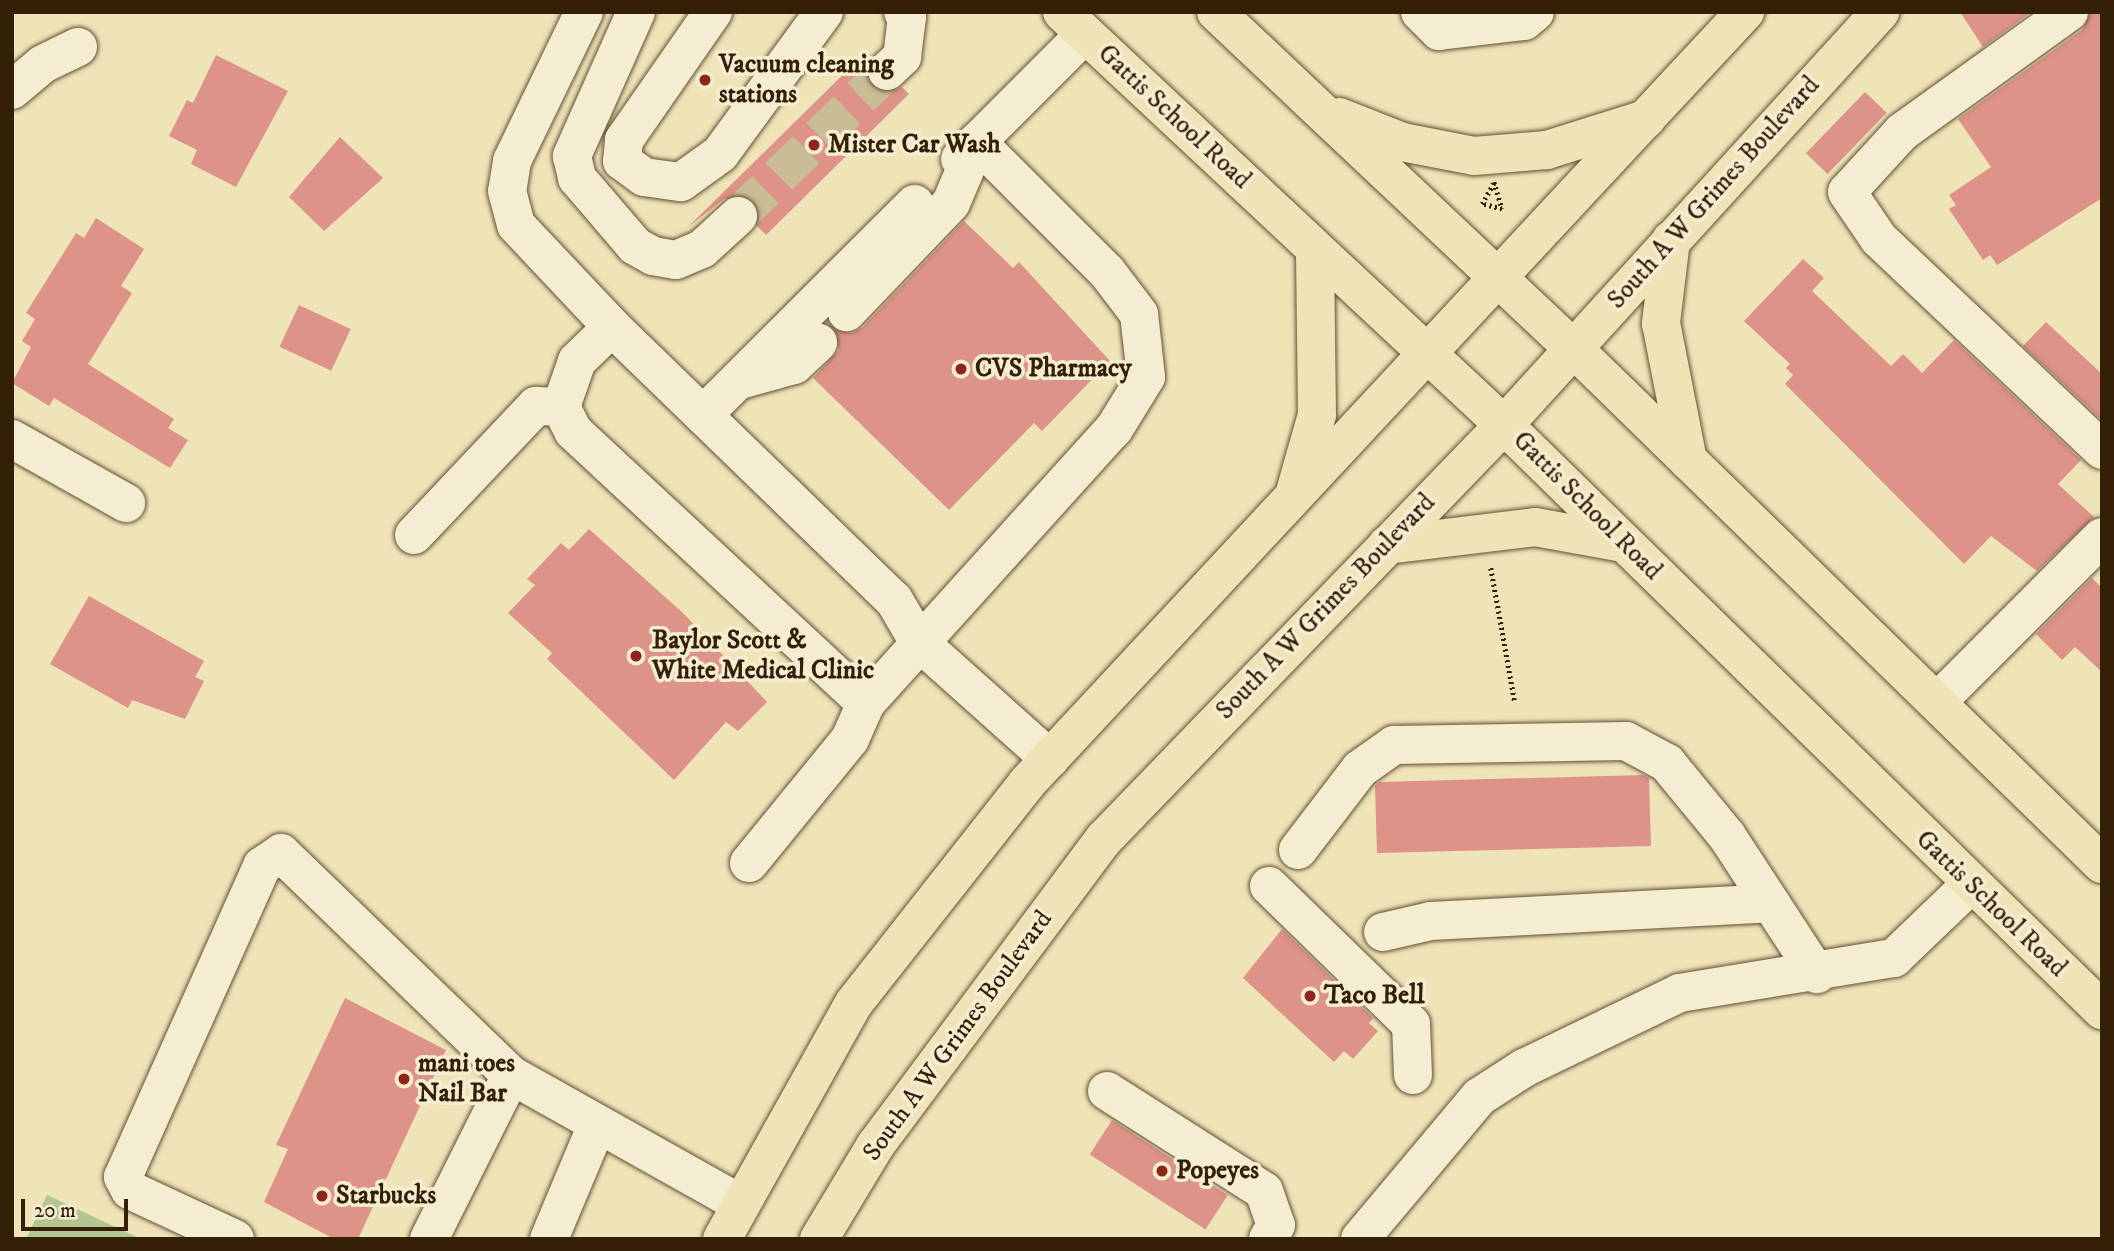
<!DOCTYPE html>
<html>
<head>
<meta charset="utf-8">
<style>
  body { margin:0 }
  #map { position:relative; width:2114px; height:1251px; overflow:hidden; background:#efe3b8; font-family:"IM FELL DW Pica",serif }
  div>[style] { position:absolute }
  .green>* { inset:0; background:#b3c593 }
  .building>* { inset:0; background:#dd9388; transform-origin:0 0 }
  .minor-tunnel>* { height:38px; margin-top:-19px; transform-origin:0; background:repeating-linear-gradient(90deg,#cabc95 0 38px,transparent 0 57px) }
  .path>* { height:4.5px; margin-top:-2.25px; transform-origin:0; background:repeating-linear-gradient(90deg,#341f07 0 2px,transparent 0 5.5px) }
  .roads { filter:drop-shadow(0 0 2px #635033) drop-shadow(0 0 2px #635033) }
  .minor>* { height:38px; margin:-19px; padding:0 19px; transform-origin:19px; border-radius:19px; background:#f5edd1 }
  .major>* { height:38px; margin:-19px; padding:0 19px; transform-origin:19px; border-radius:19px; background:#efe3b8 }
  .dots>* { width:19px; height:19px; translate:-50% -50%; box-sizing:border-box; border:4px solid #f5edd1; border-radius:50% }
  span { translate:-50% -50%; white-space:nowrap; text-align:center; line-height:1.15; -webkit-text-stroke:7px #f5edd1; paint-order:stroke }
  .poi-label { font-size:26px; color:#341f07; font-weight:700 }
  .left { translate:0 -50%; text-align:left }
  .street-label { font-size:26px; color:#341f07 }
  .frame { position:absolute; inset:0; border:14px solid #341f07; pointer-events:none }
  .scale { position:absolute; left:21px; top:1199px; width:107px; height:32px; box-sizing:border-box; border:4px solid #341f07; border-top:0; padding-left:9px; font-size:21px; line-height:24px; white-space:nowrap; color:#341f07; -webkit-text-stroke:5px #f5edd1; paint-order:stroke }
</style>
</head>
<body>
<div id="map">
  <div class="green">
    <i style="clip-path:polygon(47px 1195px,141px 1239px,26px 1239px)"></i>
  </div>
  <div class="building">
    <i style="clip-path:polygon(1960px 12px,2031px 12px,1983px 47px)"></i>
    <i style="clip-path:polygon(2090px 12px,2102px 12px,2102px 198px,1997px 265px,1990px 255px,1983px 260px,1949px 209px,1956px 205px,1949px 195px,1991px 167px,1958px 119px,2082px 30px)"></i>
    <i style="clip-path:polygon(867px 51px,871px 56px,866px 75px,872px 86px,891px 92px,902px 87px,909px 94px,766px 235px,757px 226px,755px 202px,744px 195px,724px 199px,687px 228px)"></i>
    <i style="clip-path:polygon(216px 55px,288px 91px,236px 187px,191px 164px,197px 150px,169px 136px,187px 100px,193px 103px)"></i>
    <i style="left:1865px;top:92px;width:30px;height:85px;rotate:44deg"></i>
    <i style="clip-path:polygon(340px 137px,383px 178px,324px 231px,289px 197px)"></i>
    <i style="clip-path:polygon(96px 218px,144px 249px,121px 286px,132px 293px,88px 364px,174px 419px,168px 428px,188px 440px,170px 468px,54px 398px,49px 406px,12px 383px,31px 347px,22px 341px,35px 319px,26px 313px,76px 233px,84px 238px)"></i>
    <i style="clip-path:polygon(964px 221px,1013px 268px,1019px 262px,1110px 361px,1042px 431px,1034px 423px,949px 510px,813px 378px,839px 350px,835px 330px,852px 333px,863px 327px)"></i>
    <i style="clip-path:polygon(1803px 259px,1824px 278px,1812px 291px,1891px 366px,1903px 354px,1922px 373px,1954px 340px,2081px 460px,2058px 484px,2094px 517px,2037px 571px,1991px 536px,1964px 564px,1785px 384px,1793px 375px,1786px 368px,1790px 364px,1744px 321px)"></i>
    <i style="left:299px;top:305px;width:57px;height:46px;rotate:25deg"></i>
    <i style="clip-path:polygon(2046px 322px,2102px 374px,2102px 420px,2023px 346px)"></i>
    <i style="clip-path:polygon(589px 529px,683px 613px,767px 702px,738px 731px,726px 722px,674px 780px,547px 659px,552px 653px,508px 613px,535px 585px,527px 579px,561px 543px,569px 550px)"></i>
    <i style="clip-path:polygon(2092px 578px,2102px 588px,2102px 672px,2075px 647px,2062px 660px,2036px 634px)"></i>
    <i style="clip-path:polygon(89px 596px,204px 661px,195px 677px,204px 681px,185px 719px,132px 700px,128px 708px,50px 664px)"></i>
    <i style="clip-path:polygon(1643px 775px,1649px 778px,1651px 846px,1377px 853px,1375px 786px,1380px 782px)"></i>
    <i style="clip-path:polygon(1282px 929px,1373px 1018px,1369px 1023px,1378px 1031px,1353px 1059px,1344px 1051px,1334px 1062px,1243px 978px)"></i>
    <i style="clip-path:polygon(345px 998px,446px 1050px,358px 1239px,334px 1239px,264px 1202px,288px 1149px,276px 1145px)"></i>
    <i style="left:1112px;top:1120px;width:138px;height:41px;rotate:33deg"></i>
  </div>
  <div class="minor-tunnel">
    <i style="left:738px;top:216px;width:208px;rotate:-44.2deg"></i>
  </div>
  <div class="path">
    <i style="left:1494px;top:182px;width:28px;rotate:73deg"></i>
    <i style="left:1502px;top:209px;width:21px;rotate:-166deg"></i>
    <i style="left:1482px;top:204px;width:25px;rotate:-61deg"></i>
    <i style="left:1491px;top:568px;width:137px;rotate:79.9deg"></i>
  </div>
  <div class="roads">
    <div class="minor">
      <i style="left:584px;top:12px;width:165px;rotate:115.8deg"></i>
      <i style="left:512px;top:161px;width:30px;rotate:99deg"></i>
      <i style="left:507px;top:191px;width:35px;rotate:75deg"></i>
      <i style="left:516px;top:225px;width:140px;rotate:46.7deg"></i>
      <i style="left:612px;top:327px;width:392px;rotate:44.1deg"></i>
      <i style="left:894px;top:600px;width:48px;rotate:59.7deg"></i>
      <i style="left:918px;top:641px;width:177px;rotate:41.8deg"></i>
      <i style="left:636px;top:12px;width:158px;rotate:114deg"></i>
      <i style="left:572px;top:156px;width:23px;rotate:77deg"></i>
      <i style="left:577px;top:178px;width:89px;rotate:49.5deg"></i>
      <i style="left:635px;top:246px;width:21px;rotate:29deg"></i>
      <i style="left:653px;top:256px;width:23px;rotate:10deg"></i>
      <i style="left:676px;top:260px;width:28px;rotate:-23deg"></i>
      <i style="left:702px;top:249px;width:49px;rotate:-42.5deg"></i>
      <i style="left:713px;top:12px;width:156px;rotate:124.8deg"></i>
      <i style="left:624px;top:140px;width:21px;rotate:95deg"></i>
      <i style="left:622px;top:161px;width:27px;rotate:36deg"></i>
      <i style="left:644px;top:177px;width:37px;rotate:8deg"></i>
      <i style="left:681px;top:182px;width:48px;rotate:-35.7deg"></i>
      <i style="left:720px;top:154px;width:176px;rotate:-53.8deg"></i>
      <i style="left:1420px;top:12px;width:27px;rotate:45deg"></i>
      <i style="left:1439px;top:31px;width:86px;rotate:-6.7deg"></i>
      <i style="left:1524px;top:21px;width:14px;rotate:-39deg"></i>
      <i style="left:2069px;top:12px;width:206px;rotate:144.3deg"></i>
      <i style="left:1902px;top:132px;width:81px;rotate:132.5deg"></i>
      <i style="left:1847px;top:192px;width:57px;rotate:55.8deg"></i>
      <i style="left:1879px;top:239px;width:307px;rotate:43.4deg"></i>
      <i style="left:887px;top:71px;width:21px;rotate:-43deg"></i>
      <i style="left:902px;top:57px;width:40px;rotate:-82.9deg"></i>
      <i style="left:907px;top:17px;width:6px;rotate:-129deg"></i>
      <i style="left:12px;top:90px;width:40px;rotate:-40deg"></i>
      <i style="left:43px;top:64px;width:39px;rotate:-26deg"></i>
      <i style="left:960px;top:159px;width:177px;rotate:-45deg"></i>
      <i style="left:612px;top:327px;width:49px;rotate:135.8deg"></i>
      <i style="left:577px;top:361px;width:49px;rotate:109.2deg"></i>
      <i style="left:561px;top:407px;width:27px;rotate:63deg"></i>
      <i style="left:573px;top:431px;width:400px;rotate:42.9deg"></i>
      <i style="left:740px;top:380px;width:56px;rotate:-15.5deg"></i>
      <i style="left:794px;top:365px;width:33px;rotate:-43deg"></i>
      <i style="left:703px;top:415px;width:299px;rotate:-44.9deg"></i>
      <i style="left:12px;top:439px;width:131px;rotate:29.3deg"></i>
      <i style="left:414px;top:535px;width:178px;rotate:-46.6deg"></i>
      <i style="left:536px;top:406px;width:25px;rotate:2deg"></i>
      <i style="left:1937px;top:702px;width:233px;rotate:-45deg"></i>
      <i style="left:1298px;top:850px;width:102px;rotate:-52.6deg"></i>
      <i style="left:1360px;top:769px;width:42px;rotate:-35.2deg"></i>
      <i style="left:1394px;top:745px;width:232px;rotate:-1deg"></i>
      <i style="left:1626px;top:741px;width:47px;rotate:28.2deg"></i>
      <i style="left:1667px;top:763px;width:94px;rotate:50.6deg"></i>
      <i style="left:1727px;top:836px;width:165px;rotate:56.9deg"></i>
      <i style="left:749px;top:863px;width:160px;rotate:-50.8deg"></i>
      <i style="left:850px;top:739px;width:39px;rotate:-66deg"></i>
      <i style="left:866px;top:703px;width:370px;rotate:-47.9deg"></i>
      <i style="left:1114px;top:429px;width:61px;rotate:-58.4deg"></i>
      <i style="left:1146px;top:377px;width:63px;rotate:-96.3deg"></i>
      <i style="left:1139px;top:314px;width:53px;rotate:-127.3deg"></i>
      <i style="left:1107px;top:272px;width:184px;rotate:-135deg"></i>
      <i style="left:977px;top:142px;width:66px;rotate:113.1deg"></i>
      <i style="left:951px;top:203px;width:151px;rotate:133.7deg"></i>
      <i style="left:1269px;top:886px;width:198px;rotate:44.2deg"></i>
      <i style="left:1411px;top:1024px;width:51px;rotate:87.8deg"></i>
      <i style="left:1383px;top:932px;width:49px;rotate:-12.9deg"></i>
      <i style="left:1431px;top:921px;width:340px;rotate:-3deg"></i>
      <i style="left:1107px;top:1091px;width:186px;rotate:32.5deg"></i>
      <i style="left:1264px;top:1191px;width:36px;rotate:71deg"></i>
      <i style="left:1276px;top:1225px;width:16px;rotate:120deg"></i>
      <i style="left:235px;top:1239px;width:116px;rotate:-155deg"></i>
      <i style="left:130px;top:1190px;width:15px;rotate:-118deg"></i>
      <i style="left:123px;top:1177px;width:341px;rotate:-65.9deg"></i>
      <i style="left:262px;top:866px;width:23px;rotate:-34deg"></i>
      <i style="left:281px;top:853px;width:320px;rotate:44deg"></i>
      <i style="left:511px;top:1075px;width:264px;rotate:29.3deg"></i>
      <i style="left:429px;top:1239px;width:183px;rotate:-63.4deg"></i>
      <i style="left:549px;top:1239px;width:124px;rotate:-67.2deg"></i>
      <i style="left:1360px;top:1239px;width:185px;rotate:-50deg"></i>
      <i style="left:1479px;top:1097px;width:54px;rotate:-32.8deg"></i>
      <i style="left:1524px;top:1068px;width:173px;rotate:-25.7deg"></i>
      <i style="left:1680px;top:993px;width:217px;rotate:-9.3deg"></i>
      <i style="left:1894px;top:958px;width:105px;rotate:-43.8deg"></i>
    </div>
    <div class="major">
      <i style="left:1062px;top:12px;width:605px;rotate:43.06deg"></i>
      <i style="left:1504px;top:425px;width:837px;rotate:44.37deg"></i>
      <i style="left:1216px;top:12px;width:490px;rotate:43.3deg"></i>
      <i style="left:1573px;top:348px;width:739px;rotate:44.29deg"></i>
      <i style="left:1339px;top:117px;width:68px;rotate:21.6deg"></i>
      <i style="left:1402px;top:142px;width:73px;rotate:11deg"></i>
      <i style="left:1474px;top:156px;width:73px;rotate:-4.7deg"></i>
      <i style="left:1547px;top:150px;width:104px;rotate:-17.4deg"></i>
      <i style="left:1671px;top:240px;width:84px;rotate:96.9deg"></i>
      <i style="left:1661px;top:323px;width:140px;rotate:78.9deg"></i>
      <i style="left:1295px;top:492px;width:80px;rotate:-74.1deg"></i>
      <i style="left:1317px;top:415px;width:166px;rotate:-90.7deg"></i>
      <i style="left:1387px;top:545px;width:149px;rotate:-6.9deg"></i>
      <i style="left:1535px;top:527px;width:90px;rotate:10.2deg"></i>
      <i style="left:722px;top:1239px;width:270px;rotate:-60.8deg"></i>
      <i style="left:854px;top:1003px;width:280px;rotate:-51.8deg"></i>
      <i style="left:1027px;top:783px;width:1054px;rotate:-47.04deg"></i>
      <i style="left:819px;top:1239px;width:109px;rotate:-58.9deg"></i>
      <i style="left:875px;top:1146px;width:383px;rotate:-53.3deg"></i>
      <i style="left:1104px;top:839px;width:576px;rotate:-45.99deg"></i>
      <i style="left:1504px;top:425px;width:559px;rotate:-47.68deg"></i>
    </div>
  </div>
  <div class="dots">
    <i style="left:705px;top:80px;background:#8f2418"></i>
    <i style="left:814px;top:145px;background:#8f2418"></i>
    <i style="left:961px;top:369px;background:#8f2418"></i>
    <i style="left:636px;top:656px;background:#8f2418"></i>
    <i style="left:1310px;top:996px;background:#8f2418"></i>
    <i style="left:404px;top:1079px;background:#8f2418"></i>
    <i style="left:1162px;top:1171px;background:#8f2418"></i>
    <i style="left:322px;top:1196px;background:#8f2418"></i>
  </div>
  <div class="poi-label">
    <span class="left" style="left:719px;top:80px">Vacuum cleaning<br>stations</span>
    <span class="left" style="left:828px;top:145px">Mister Car Wash</span>
    <span class="left" style="left:975px;top:369px">CVS Pharmacy</span>
    <span class="left" style="left:652px;top:656px">Baylor Scott &amp;<br>White Medical Clinic</span>
    <span class="left" style="left:1324px;top:996px">Taco Bell</span>
    <span class="left" style="left:418px;top:1079px">mani toes<br>Nail Bar</span>
    <span class="left" style="left:1176px;top:1171px">Popeyes</span>
    <span class="left" style="left:336px;top:1196px">Starbucks</span>
  </div>
  <div class="street-label">
    <span style="left:1174px;top:117px;rotate:43deg">Gattis School Road</span>
    <span style="left:1714px;top:193px;rotate:-48deg">South A W Grimes Boulevard</span>
    <span style="left:1587px;top:506px;rotate:45deg">Gattis School Road</span>
    <span style="left:1326px;top:607px;rotate:-46deg">South A W Grimes Boulevard</span>
    <span style="left:1991px;top:904px;rotate:44deg">Gattis School Road</span>
    <span style="left:958px;top:1036px;rotate:-54deg">South A W Grimes Boulevard</span>
  </div>
  <div class="frame"></div>
  <div class="scale">20 m</div>
</div>
</body>
</html>
